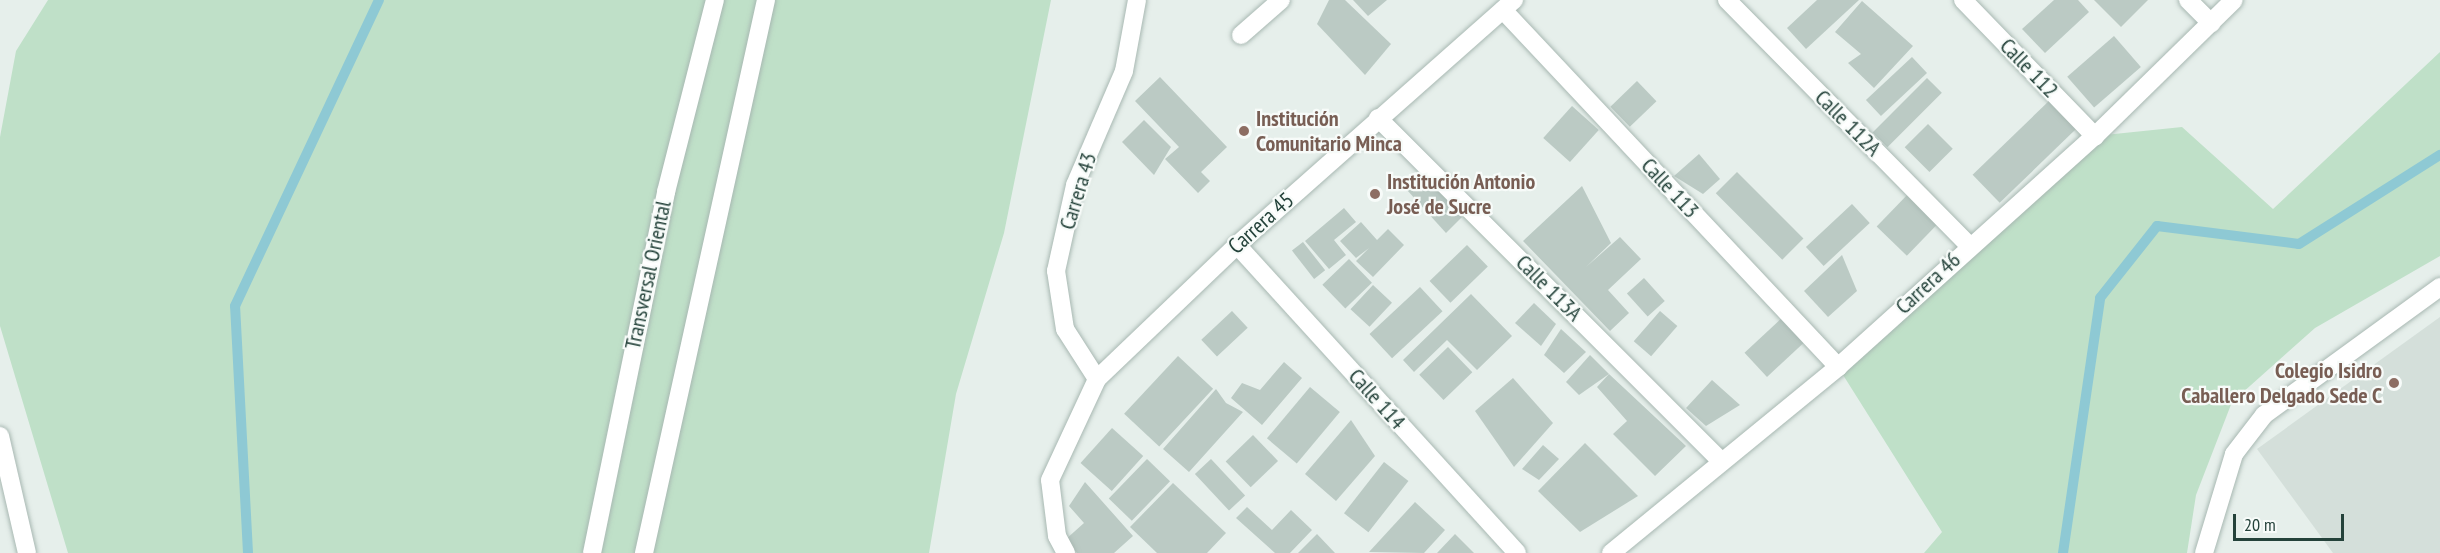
<!DOCTYPE html>
<html>
<head>
<meta charset="utf-8">
<style>
  body { margin:0 }
  #map { position:relative; width:2440px; height:553px; overflow:hidden; background:#e6efeb; font-family:"PT Sans Narrow",sans-serif }
  div>[style] { position:absolute }
  .built>* { inset:0; background:#d4dfda }
  .green>* { inset:0; background:#bfe0c8 }
  .stream>* { height:10px; margin:-5px; padding:0 5px; transform-origin:5px; border-radius:5px; background:#8ec9d4 }
  .building>* { inset:0; background:#bbcac4; transform-origin:0 0 }
  .roads { filter:drop-shadow(0 0 2px #a8b8b2) drop-shadow(0 0 2px #a8b8b2) }
  .pedestrian>* { height:18px; margin:-9px; padding:0 9px; transform-origin:9px; border-radius:9px; background:#fff }
  .minor>* { height:18px; margin:-9px; padding:0 9px; transform-origin:9px; border-radius:9px; background:#fff }
  .secondary>* { height:18px; margin:-9px; padding:0 9px; transform-origin:9px; border-radius:9px; background:#fff }
  .dots>* { width:16px; height:16px; translate:-50% -50%; box-sizing:border-box; border:3px solid #f7fbf9; border-radius:50% }
  span { translate:-50% -50%; white-space:nowrap; text-align:center; line-height:1.15; -webkit-text-stroke:4.5px #f7fbf9; paint-order:stroke }
  .street-label { font-size:22px; color:#24423a }
  .education-label { font-size:22px; color:#785e54; font-weight:700 }
  .left { translate:0 -50%; text-align:left }
  .right { translate:-100% -50%; text-align:right }
  .scale { position:absolute; left:2233px; top:514px; width:111px; height:27px; box-sizing:border-box; border:3px solid #24423a; border-top:0; padding-left:8px; font-size:18px; line-height:21px; white-space:nowrap; color:#24423a; -webkit-text-stroke:4px #f7fbf9; paint-order:stroke }
</style>
</head>
<body>
<div id="map">
  <div class="built">
    <i style="clip-path:polygon(2440px 317px,2440px 553px,2333px 553px,2257px 449px)"></i>
  </div>
  <div class="green">
    <i style="clip-path:polygon(48px 0,1051px 0,1004px 233px,956px 394px,929px 553px,68px 553px,0 326px,0 137px,16px 51px)"></i>
    <i style="clip-path:polygon(2440px 52px,2440px 256px,2315px 328px,2232px 402px,2196px 495px,2187px 553px,1924px 553px,1942px 532px,1838px 367px,2095px 136px,2182px 127px,2273px 209px)"></i>
  </div>
  <div class="stream">
    <i style="left:248px;top:553px;width:247px;rotate:-93deg"></i>
    <i style="left:235px;top:306px;width:338px;rotate:-64.8deg"></i>
    <i style="left:2063px;top:553px;width:258px;rotate:-81.7deg"></i>
    <i style="left:2100px;top:298px;width:92px;rotate:-51.6deg"></i>
    <i style="left:2157px;top:226px;width:143px;rotate:7.2deg"></i>
    <i style="left:2299px;top:244px;width:167px;rotate:-32.3deg"></i>
  </div>
  <div class="building">
    <i style="clip-path:polygon(1329px 0,1345px 0,1391px 44px,1365px 75px,1317px 24px)"></i>
    <i style="clip-path:polygon(1353px 0,1387px 0,1368px 16px)"></i>
    <i style="clip-path:polygon(1817px 0,1859px 0,1806px 49px,1787px 28px)"></i>
    <i style="clip-path:polygon(2054px 0,2078px 0,2089px 12px,2045px 53px,2022px 29px)"></i>
    <i style="clip-path:polygon(2094px 0,2148px 0,2121px 27px)"></i>
    <i style="clip-path:polygon(1862px 1px,1913px 46px,1874px 88px,1848px 63px,1861px 54px,1835px 32px)"></i>
    <i style="left:2114px;top:36px;width:41px;height:62px;rotate:49deg"></i>
    <i style="left:1912px;top:57px;width:22px;height:63px;rotate:47deg"></i>
    <i style="clip-path:polygon(1160px 77px,1227px 147px,1201px 172px,1210px 181px,1198px 193px,1165px 159px,1179px 147px,1135px 101px)"></i>
    <i style="left:1927px;top:78px;width:21px;height:77px;rotate:45deg"></i>
    <i style="left:1637px;top:81px;width:28px;height:37px;rotate:46deg"></i>
    <i style="left:2051px;top:99px;width:39px;height:109px;rotate:46deg"></i>
    <i style="left:1572px;top:106px;width:36px;height:43px;rotate:42deg"></i>
    <i style="clip-path:polygon(1144px 120px,1171px 147px,1154px 175px,1122px 142px)"></i>
    <i style="left:1928px;top:124px;width:35px;height:33px;rotate:45deg"></i>
    <i style="clip-path:polygon(1699px 154px,1720px 179px,1703px 194px,1674px 176px)"></i>
    <i style="left:1737px;top:172px;width:94px;height:30px;rotate:45deg"></i>
    <i style="clip-path:polygon(1423px 177px,1464px 215px,1446px 233px,1407px 190px)"></i>
    <i style="clip-path:polygon(1582px 186px,1611px 243px,1586px 267px,1620px 237px,1641px 259px,1608px 290px,1629px 313px,1610px 331px,1523px 241px)"></i>
    <i style="left:1910px;top:192px;width:42px;height:48px;rotate:44deg"></i>
    <i style="left:1852px;top:204px;width:26px;height:63px;rotate:47deg"></i>
    <i style="clip-path:polygon(1344px 208px,1356px 222px,1334px 240px,1346px 255px,1329px 269px,1305px 241px)"></i>
    <i style="clip-path:polygon(1361px 222px,1377px 240px,1388px 229px,1404px 245px,1373px 277px,1356px 261px,1369px 248px,1356px 258px,1340px 241px)"></i>
    <i style="left:1303px;top:242px;width:36px;height:14px;rotate:52deg"></i>
    <i style="left:1467px;top:245px;width:30px;height:52px;rotate:46deg"></i>
    <i style="clip-path:polygon(1842px 255px,1857px 291px,1828px 317px,1804px 291px)"></i>
    <i style="left:1349px;top:259px;width:33px;height:37px;rotate:46deg"></i>
    <i style="left:1644px;top:278px;width:31px;height:23px;rotate:48deg"></i>
    <i style="left:1373px;top:285px;width:26px;height:33px;rotate:43deg"></i>
    <i style="left:1420px;top:287px;width:33px;height:69px;rotate:47deg"></i>
    <i style="clip-path:polygon(1471px 294px,1512px 336px,1477px 370px,1447px 340px,1414px 372px,1403px 360px)"></i>
    <i style="clip-path:polygon(1534px 303px,1556px 324px,1541px 346px,1515px 323px)"></i>
    <i style="left:1232px;top:311px;width:23px;height:42px;rotate:47deg"></i>
    <i style="left:1660px;top:311px;width:23px;height:40px;rotate:41deg"></i>
    <i style="left:1784px;top:316px;width:33px;height:54px;rotate:47deg"></i>
    <i style="clip-path:polygon(1561px 329px,1586px 352px,1564px 373px,1544px 355px)"></i>
    <i style="left:1448px;top:347px;width:35px;height:40px;rotate:46deg"></i>
    <i style="clip-path:polygon(1590px 355px,1609px 374px,1579px 395px,1566px 382px)"></i>
    <i style="left:1178px;top:356px;width:48px;height:79px;rotate:43deg"></i>
    <i style="clip-path:polygon(1284px 362px,1302px 378px,1262px 425px,1231px 398px,1242px 383px,1260px 390px)"></i>
    <i style="clip-path:polygon(1609px 374px,1686px 446px,1655px 476px,1613px 434px,1627px 421px,1597px 387px)"></i>
    <i style="clip-path:polygon(1513px 378px,1553px 423px,1514px 467px,1475px 411px)"></i>
    <i style="clip-path:polygon(1712px 380px,1740px 405px,1706px 426px,1686px 408px)"></i>
    <i style="left:1310px;top:387px;width:39px;height:67px;rotate:40deg"></i>
    <i style="clip-path:polygon(1216px 389px,1226px 403px,1243px 412px,1189px 472px,1163px 449px)"></i>
    <i style="clip-path:polygon(1351px 420px,1375px 456px,1336px 501px,1305px 474px)"></i>
    <i style="left:1112px;top:428px;width:42px;height:47px;rotate:42deg"></i>
    <i style="left:1253px;top:435px;width:36px;height:38px;rotate:46deg"></i>
    <i style="clip-path:polygon(1585px 443px,1638px 496px,1580px 532px,1538px 491px)"></i>
    <i style="clip-path:polygon(1543px 445px,1559px 459px,1539px 480px,1522px 469px)"></i>
    <i style="left:1147px;top:459px;width:32px;height:55px;rotate:44deg"></i>
    <i style="left:1211px;top:459px;width:50px;height:22px;rotate:47deg"></i>
    <i style="left:1384px;top:462px;width:31px;height:65px;rotate:38deg"></i>
    <i style="clip-path:polygon(1085px 482px,1133px 536px,1114px 553px,1077px 553px,1065px 540px,1084px 523px,1069px 506px)"></i>
    <i style="clip-path:polygon(1173px 483px,1226px 533px,1207px 553px,1157px 553px,1130px 527px)"></i>
    <i style="clip-path:polygon(1415px 502px,1445px 530px,1424px 553px,1369px 552px)"></i>
    <i style="clip-path:polygon(1247px 507px,1272px 530px,1291px 510px,1312px 530px,1290px 553px,1275px 553px,1236px 518px)"></i>
    <i style="clip-path:polygon(1317px 534px,1335px 553px,1298px 553px)"></i>
    <i style="clip-path:polygon(1455px 534px,1474px 553px,1437px 553px)"></i>
  </div>
  <div class="roads">
    <div class="pedestrian">
      <i style="left:1727px;top:0;width:344px;rotate:45.4deg"></i>
      <i style="left:1963px;top:0;width:190px;rotate:45.9deg"></i>
      <i style="left:2188px;top:0;width:33px;rotate:45deg"></i>
      <i style="left:1503px;top:10px;width:490px;rotate:46.8deg"></i>
      <i style="left:1378px;top:118px;width:482px;rotate:45deg"></i>
    </div>
    <div class="minor">
      <i style="left:1241px;top:35px;width:53px;rotate:-41.2deg"></i>
      <i style="left:1237px;top:245px;width:416px;rotate:47.7deg"></i>
      <i style="left:1097px;top:379px;width:59px;rotate:-122.6deg"></i>
      <i style="left:1065px;top:329px;width:59px;rotate:-98.8deg"></i>
      <i style="left:1056px;top:271px;width:88px;rotate:-77.5deg"></i>
      <i style="left:1075px;top:185px;width:124px;rotate:-66.7deg"></i>
      <i style="left:1124px;top:71px;width:72px;rotate:-79.6deg"></i>
      <i style="left:0;top:436px;width:120px;rotate:77deg"></i>
      <i style="left:1066px;top:553px;width:19px;rotate:-118deg"></i>
      <i style="left:1057px;top:536px;width:56px;rotate:-97.1deg"></i>
      <i style="left:1050px;top:480px;width:111px;rotate:-65deg"></i>
      <i style="left:1097px;top:379px;width:194px;rotate:-43.7deg"></i>
      <i style="left:1237px;top:245px;width:370px;rotate:-41.5deg"></i>
      <i style="left:1611px;top:553px;width:293px;rotate:-39.3deg"></i>
      <i style="left:1838px;top:367px;width:346px;rotate:-42deg"></i>
      <i style="left:2095px;top:136px;width:194px;rotate:-44.4deg"></i>
      <i style="left:2204px;top:553px;width:103px;rotate:-73.1deg"></i>
      <i style="left:2234px;top:454px;width:49px;rotate:-52.4deg"></i>
      <i style="left:2264px;top:415px;width:218px;rotate:-36deg"></i>
    </div>
    <div class="secondary">
      <i style="left:592px;top:553px;width:369px;rotate:-78.4deg"></i>
      <i style="left:666px;top:192px;width:198px;rotate:-75.7deg"></i>
      <i style="left:644px;top:553px;width:566px;rotate:-77.56deg"></i>
    </div>
  </div>
  <div class="dots">
    <i style="left:1244px;top:131px;background:#8d6e63"></i>
    <i style="left:1375px;top:194px;background:#8d6e63"></i>
    <i style="left:2394px;top:383px;background:#8d6e63"></i>
  </div>
  <div class="street-label">
    <span style="left:2029px;top:68px;rotate:46deg">Calle 112</span>
    <span style="left:1848px;top:123px;rotate:45deg">Calle 112A</span>
    <span style="left:1670px;top:188px;rotate:47deg">Calle 113</span>
    <span style="left:1078px;top:191px;rotate:-73deg">Carrera 43</span>
    <span style="left:1261px;top:223px;rotate:-42deg">Carrera 45</span>
    <span style="left:648px;top:275px;rotate:-78deg">Transversal Oriental</span>
    <span style="left:1928px;top:283px;rotate:-43deg">Carrera 46</span>
    <span style="left:1549px;top:288px;rotate:45deg">Calle 113A</span>
    <span style="left:1377px;top:399px;rotate:48deg">Calle 114</span>
  </div>
  <div class="education-label">
    <span class="left" style="left:1256px;top:131px">Institución<br>Comunitario Minca</span>
    <span class="left" style="left:1387px;top:194px">Institución Antonio<br>José de Sucre</span>
    <span class="right" style="left:2382px;top:383px">Colegio Isidro<br>Caballero Delgado Sede C</span>
  </div>
  <div class="scale">20 m</div>
</div>
</body>
</html>
